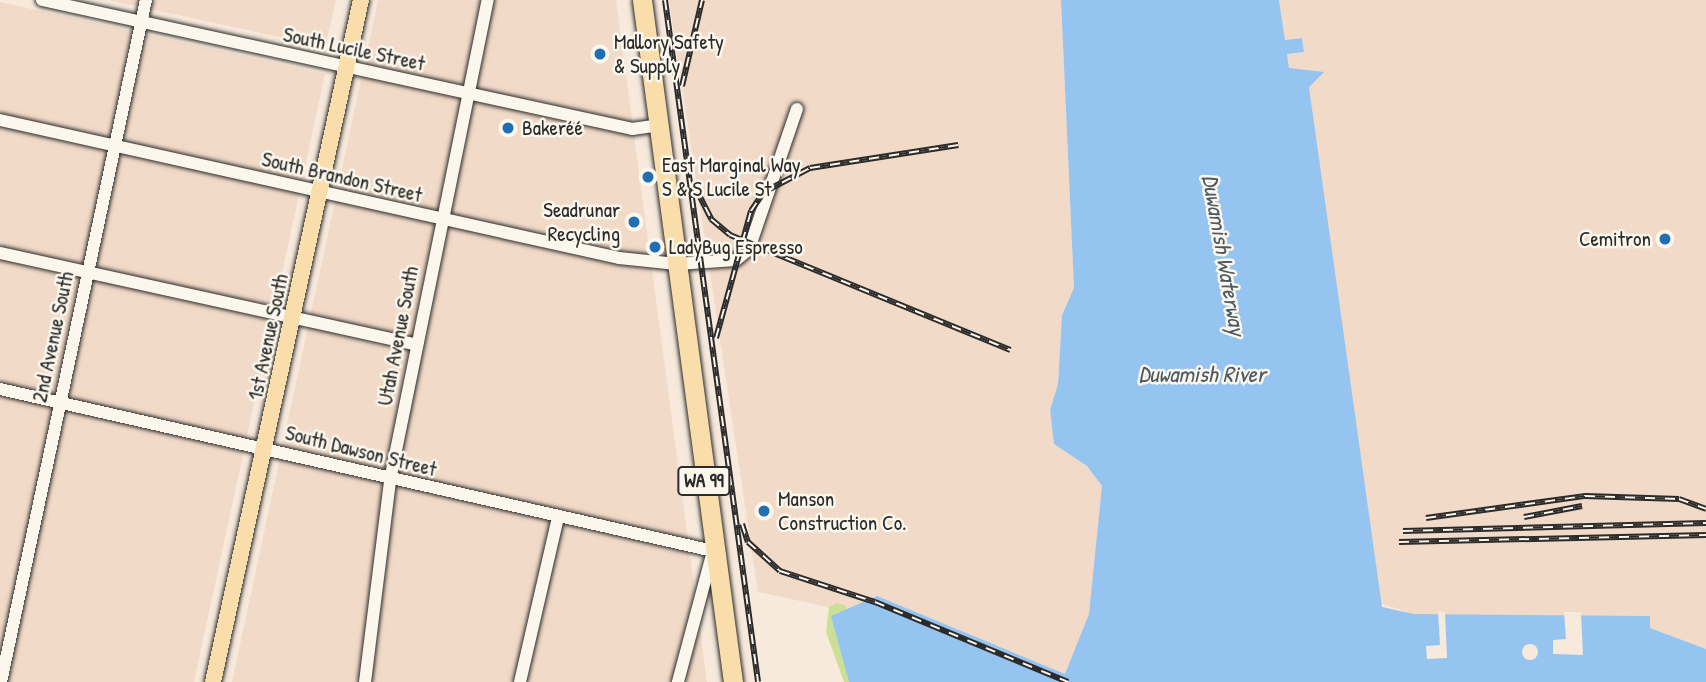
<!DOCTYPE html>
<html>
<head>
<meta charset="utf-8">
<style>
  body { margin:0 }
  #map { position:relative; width:1706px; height:682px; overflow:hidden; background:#f7eadc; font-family:"Patrick Hand",sans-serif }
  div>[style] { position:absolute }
  .built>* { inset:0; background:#f2dac8 }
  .green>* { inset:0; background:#cce095 }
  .water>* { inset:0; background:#95c4f0 }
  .pier>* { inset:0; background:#f7eadc }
  .round { border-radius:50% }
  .roads { filter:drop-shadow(0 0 2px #2b2b2b) drop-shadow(0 0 2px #2b2b2b) }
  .minor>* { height:12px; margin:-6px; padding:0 6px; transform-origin:6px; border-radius:6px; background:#fbf7ec }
  .major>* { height:16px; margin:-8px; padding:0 8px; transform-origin:8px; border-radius:8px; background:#f9deab }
  .highway>* { height:19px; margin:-9.5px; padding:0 9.5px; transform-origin:9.5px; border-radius:9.5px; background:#f9deab }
  .rail>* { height:6px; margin-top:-3px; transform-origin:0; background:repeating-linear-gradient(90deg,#fbf7ec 0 10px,#2b2b2b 0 20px); box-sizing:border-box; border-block:2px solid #2b2b2b }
  .dots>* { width:19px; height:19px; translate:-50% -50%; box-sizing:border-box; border:4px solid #fbf7ec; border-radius:50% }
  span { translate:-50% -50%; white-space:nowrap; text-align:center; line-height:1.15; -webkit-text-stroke:5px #fbf7ec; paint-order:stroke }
  .shield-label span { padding:2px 5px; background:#fbf7ec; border:2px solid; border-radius:5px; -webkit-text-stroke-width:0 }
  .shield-label { font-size:19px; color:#2b2b2b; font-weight:700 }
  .poi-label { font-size:21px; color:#2b2b2b }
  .left { translate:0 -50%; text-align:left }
  .right { translate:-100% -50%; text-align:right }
  .street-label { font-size:21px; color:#2b2b2b }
  .water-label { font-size:23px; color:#4b5966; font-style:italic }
</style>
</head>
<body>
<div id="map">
  <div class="built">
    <i style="clip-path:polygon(108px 0,336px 0,325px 47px)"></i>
    <i style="clip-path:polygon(378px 0,616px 0,707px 682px,232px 682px)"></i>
    <i style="clip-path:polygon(669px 0,1061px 0,1074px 288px,1062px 315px,1058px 384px,1050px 410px,1054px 444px,1087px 466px,1102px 486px,1121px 665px,1047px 682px,831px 616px,828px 607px,758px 592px)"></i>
    <i style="clip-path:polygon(1279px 0,1706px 0,1706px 649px,1650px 628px,1650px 617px,1413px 614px,1377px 602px,1309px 86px,1322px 73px,1289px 68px,1287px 54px,1304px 52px,1302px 38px,1285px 40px)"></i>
    <i style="clip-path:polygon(0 2px,325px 74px,194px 682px,0 682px)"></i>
  </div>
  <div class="green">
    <i style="clip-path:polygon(837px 603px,845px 605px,863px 682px,844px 682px,826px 632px,829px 607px)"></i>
  </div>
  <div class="water">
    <i style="clip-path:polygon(1061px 0,1279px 0,1285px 40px,1302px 38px,1304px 52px,1287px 54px,1289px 68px,1324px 72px,1309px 87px,1382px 607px,1414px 614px,1650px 616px,1650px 628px,1706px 649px,1706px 682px,849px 682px,831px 616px,877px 596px,1065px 674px,1089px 614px,1102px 486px,1087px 466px,1054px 444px,1050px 410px,1058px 384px,1062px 315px,1074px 288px)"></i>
  </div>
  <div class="pier">
    <i style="clip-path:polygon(1438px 611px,1445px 612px,1447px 658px,1427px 659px,1426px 646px,1440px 645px)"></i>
    <i style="clip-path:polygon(1564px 612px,1581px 612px,1583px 655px,1553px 654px,1553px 640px,1566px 639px)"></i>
    <i class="round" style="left:1522px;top:644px;width:16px;height:16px"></i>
  </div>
  <div class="roads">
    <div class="minor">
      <i style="left:42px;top:0;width:604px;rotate:12.33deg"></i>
      <i style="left:632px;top:129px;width:27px;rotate:-8deg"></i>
      <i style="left:0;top:120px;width:634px;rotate:12.57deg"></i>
      <i style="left:619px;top:258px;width:58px;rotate:5.9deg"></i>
      <i style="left:677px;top:264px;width:59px;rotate:-3.9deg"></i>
      <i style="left:736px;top:260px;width:17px;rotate:-40deg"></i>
      <i style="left:749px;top:249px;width:148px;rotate:-71.1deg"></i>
      <i style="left:0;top:253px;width:425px;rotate:12.4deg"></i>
      <i style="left:0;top:389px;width:731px;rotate:12.8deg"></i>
      <i style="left:713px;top:551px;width:136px;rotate:105deg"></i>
      <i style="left:1px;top:682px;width:697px;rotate:-78deg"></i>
      <i style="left:365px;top:682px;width:204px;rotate:-82.9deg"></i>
      <i style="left:390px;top:480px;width:490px;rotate:-78.5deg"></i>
      <i style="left:520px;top:682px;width:168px;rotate:-77deg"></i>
    </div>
    <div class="major">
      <i style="left:213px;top:682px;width:698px;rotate:-77.76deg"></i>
    </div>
    <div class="highway">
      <i style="left:642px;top:0;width:688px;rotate:82.4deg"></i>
    </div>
  </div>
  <div class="rail">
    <i style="left:665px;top:0;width:688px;rotate:82.23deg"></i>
    <i style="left:682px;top:86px;width:88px;rotate:-76.9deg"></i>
    <i style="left:696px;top:189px;width:34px;rotate:63deg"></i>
    <i style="left:711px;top:219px;width:25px;rotate:40deg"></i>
    <i style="left:730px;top:235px;width:303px;rotate:22.3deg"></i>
    <i style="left:716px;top:338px;width:132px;rotate:-74.6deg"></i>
    <i style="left:751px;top:211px;width:23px;rotate:-56deg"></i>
    <i style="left:764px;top:192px;width:52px;rotate:-27.6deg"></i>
    <i style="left:810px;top:168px;width:150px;rotate:-8.8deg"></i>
    <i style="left:1524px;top:517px;width:59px;rotate:-10.7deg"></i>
    <i style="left:1426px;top:518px;width:161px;rotate:-7.9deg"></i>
    <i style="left:1585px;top:496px;width:94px;rotate:1.8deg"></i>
    <i style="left:1679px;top:499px;width:29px;rotate:20deg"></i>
    <i style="left:742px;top:524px;width:19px;rotate:72deg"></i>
    <i style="left:748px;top:542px;width:43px;rotate:42.2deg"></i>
    <i style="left:780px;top:571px;width:100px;rotate:18.1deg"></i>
    <i style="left:875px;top:602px;width:209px;rotate:22.5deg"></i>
    <i style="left:1403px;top:531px;width:303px;rotate:-1.5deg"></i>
    <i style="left:1399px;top:542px;width:307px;rotate:-1.3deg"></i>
  </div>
  <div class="dots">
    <i style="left:600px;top:54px;background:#1f6fb2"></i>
    <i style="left:508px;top:128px;background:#1f6fb2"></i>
    <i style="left:648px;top:177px;background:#1f6fb2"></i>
    <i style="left:634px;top:222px;background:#1f6fb2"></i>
    <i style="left:1665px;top:239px;background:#1f6fb2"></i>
    <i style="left:655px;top:247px;background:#1f6fb2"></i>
    <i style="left:764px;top:511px;background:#1f6fb2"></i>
  </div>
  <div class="shield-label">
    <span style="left:704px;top:481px">WA 99</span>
  </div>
  <div class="poi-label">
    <span class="left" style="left:614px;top:54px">Mallory Safety<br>&amp; Supply</span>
    <span class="left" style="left:522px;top:128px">Bakeréé</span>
    <span class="left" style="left:662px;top:177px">East Marginal Way<br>S &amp; S Lucile St</span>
    <span class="right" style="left:620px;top:222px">Seadrunar<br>Recycling</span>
    <span class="right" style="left:1651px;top:239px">Cemitron</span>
    <span class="left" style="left:669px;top:247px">LadyBug Espresso</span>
    <span class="left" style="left:778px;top:511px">Manson<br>Construction Co.</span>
  </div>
  <div class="street-label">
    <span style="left:354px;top:49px;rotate:12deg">South Lucile Street</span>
    <span style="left:342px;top:177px;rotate:13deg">South Brandon Street</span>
    <span style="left:398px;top:336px;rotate:-79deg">Utah Avenue South</span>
    <span style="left:53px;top:337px;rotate:-78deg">2nd Avenue South</span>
    <span style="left:268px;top:337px;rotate:-78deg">1st Avenue South</span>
    <span style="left:361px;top:451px;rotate:14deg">South Dawson Street</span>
  </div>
  <div class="water-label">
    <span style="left:1224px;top:255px;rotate:80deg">Duwamish Waterway</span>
    <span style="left:1202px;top:374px">Duwamish River</span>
  </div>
</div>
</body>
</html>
